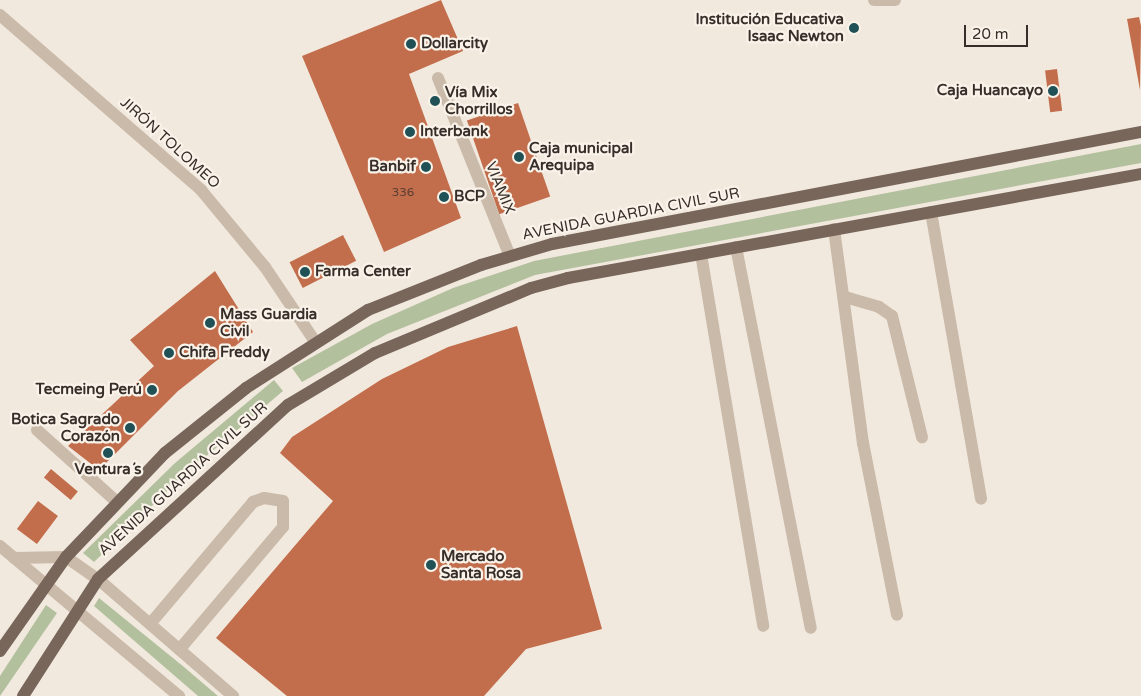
<!DOCTYPE html>
<html>
<head>
<meta charset="utf-8">
<style>
  body { margin:0 }
  #map { position:relative; width:1141px; height:696px; overflow:hidden; background:#f2e9de; font-family:"Varela Round",sans-serif }
  div>[style] { position:absolute }
  .green>* { inset:0; background:#b3c09e }
  .building>* { inset:0; background:#c26d4b; transform-origin:0 0 }
  .minor>* { height:12px; margin:-6px; padding:0 6px; transform-origin:6px; border-radius:6px; background:#cabaaa }
  .major>* { height:12px; margin:-6px; padding:0 6px; transform-origin:6px; border-radius:6px; background:#78665b }
  .dots>* { width:14px; height:14px; translate:-50% -50%; box-sizing:border-box; border:2px solid #f9f3ea; border-radius:50% }
  span { translate:-50% -50%; white-space:nowrap; text-align:center; line-height:1.15; -webkit-text-stroke:4.5px #f9f3ea; paint-order:stroke }
  .number-label { font-size:12px; color:#5a3e32 }
  .number-label span { -webkit-text-stroke-width:0 }
  .poi-label { font-size:15px; color:#372e29; font-weight:700 }
  .right { translate:-100% -50%; text-align:right }
  .left { translate:0 -50%; text-align:left }
  .street-label { font-size:15px; color:#372e29 }
  .scale { position:absolute; left:964px; top:25px; width:64px; height:22px; box-sizing:border-box; border:2px solid #372e29; border-top:0; padding-left:6px; font-size:15px; line-height:18px; white-space:nowrap; color:#372e29; -webkit-text-stroke:4px #f9f3ea; paint-order:stroke }
</style>
</head>
<body>
<div id="map">
  <div class="green">
    <i style="clip-path:polygon(1141px 144px,1141px 163px,535px 275px,387px 334px,302px 382px,292px 368px,372px 324px,453px 288px,534px 261px)"></i>
    <i style="clip-path:polygon(274px 380px,283px 391px,184px 475px,94px 562px,83px 553px,175px 463px)"></i>
    <i style="clip-path:polygon(99px 598px,184px 667px,218px 696px,198px 696px,94px 606px)"></i>
    <i style="clip-path:polygon(46px 605px,57px 613px,0 696px,0 676px)"></i>
  </div>
  <div class="building">
    <i style="clip-path:polygon(441px 0,463px 51px,409px 74px,461px 218px,384px 252px,302px 56px)"></i>
    <i style="clip-path:polygon(1139px 17px,1141px 26px,1140px 90px,1127px 19px)"></i>
    <i style="left:1057px;top:69px;width:42px;height:12px;rotate:83deg"></i>
    <i style="left:518px;top:103px;width:99px;height:54px;rotate:71deg"></i>
    <i style="left:343px;top:235px;width:29px;height:60px;rotate:63deg"></i>
    <i style="clip-path:polygon(215px 271px,253px 332px,178px 391px,99px 470px,68px 446px,154px 366px,130px 340px)"></i>
    <i style="clip-path:polygon(517px 326px,602px 629px,526px 649px,484px 696px,287px 696px,216px 638px,333px 501px,280px 453px,292px 437px,382px 379px,448px 347px)"></i>
    <i style="left:51px;top:469px;width:35px;height:11px;rotate:40deg"></i>
    <i style="left:38px;top:501px;width:25px;height:35px;rotate:37deg"></i>
  </div>
  <div class="minor">
    <i style="left:874px;top:0;width:21px"></i>
    <i style="left:0;top:15px;width:267px;rotate:41deg"></i>
    <i style="left:201px;top:190px;width:100px;rotate:50.3deg"></i>
    <i style="left:265px;top:267px;width:88px;rotate:56.1deg"></i>
    <i style="left:438px;top:78px;width:192px;rotate:68deg"></i>
    <i style="left:931px;top:212px;width:291px;rotate:80.1deg"></i>
    <i style="left:834px;top:229px;width:216px;rotate:82.3deg"></i>
    <i style="left:863px;top:443px;width:175px;rotate:78.8deg"></i>
    <i style="left:736px;top:247px;width:388px;rotate:78.9deg"></i>
    <i style="left:701px;top:254px;width:377px;rotate:80.5deg"></i>
    <i style="left:845px;top:297px;width:35px;rotate:16deg"></i>
    <i style="left:879px;top:307px;width:16px;rotate:35deg"></i>
    <i style="left:892px;top:316px;width:125px;rotate:76.1deg"></i>
    <i style="left:37px;top:430px;width:108px;rotate:42deg"></i>
    <i style="left:0;top:546px;width:234px;rotate:40deg"></i>
    <i style="left:14px;top:558px;width:52px;rotate:-1.1deg"></i>
    <i style="left:66px;top:557px;width:39px;rotate:35deg"></i>
    <i style="left:98px;top:579px;width:179px;rotate:40.9deg"></i>
    <i style="left:150px;top:624px;width:160px;rotate:-49.8deg"></i>
    <i style="left:253px;top:502px;width:12px;rotate:-20deg"></i>
    <i style="left:264px;top:498px;width:19px;rotate:9deg"></i>
    <i style="left:283px;top:501px;width:26px;rotate:90deg"></i>
    <i style="left:283px;top:527px;width:160px;rotate:130.2deg"></i>
  </div>
  <div class="major">
    <i style="left:0;top:651px;width:115px;rotate:-54.9deg"></i>
    <i style="left:66px;top:557px;width:144px;rotate:-46.4deg"></i>
    <i style="left:165px;top:453px;width:104px;rotate:-38.7deg"></i>
    <i style="left:246px;top:388px;width:145px;rotate:-32.6deg"></i>
    <i style="left:368px;top:310px;width:122px;rotate:-21.7deg"></i>
    <i style="left:481px;top:265px;width:74px;rotate:-16.5deg"></i>
    <i style="left:552px;top:244px;width:600px;rotate:-10.77deg"></i>
    <i style="left:23px;top:696px;width:139px;rotate:-57.3deg"></i>
    <i style="left:98px;top:579px;width:258px;rotate:-42.5deg"></i>
    <i style="left:288px;top:405px;width:101px;rotate:-30.9deg"></i>
    <i style="left:375px;top:353px;width:169px;rotate:-22.6deg"></i>
    <i style="left:531px;top:288px;width:38px;rotate:-15deg"></i>
    <i style="left:568px;top:278px;width:582px;rotate:-10.29deg"></i>
  </div>
  <div class="dots">
    <i style="left:854px;top:28px;background:#205157"></i>
    <i style="left:411px;top:44px;background:#205157"></i>
    <i style="left:1053px;top:91px;background:#205157"></i>
    <i style="left:435px;top:101px;background:#205157"></i>
    <i style="left:410px;top:132px;background:#205157"></i>
    <i style="left:519px;top:157px;background:#205157"></i>
    <i style="left:426px;top:167px;background:#205157"></i>
    <i style="left:444px;top:197px;background:#205157"></i>
    <i style="left:305px;top:272px;background:#205157"></i>
    <i style="left:210px;top:323px;background:#205157"></i>
    <i style="left:169px;top:353px;background:#205157"></i>
    <i style="left:152px;top:390px;background:#205157"></i>
    <i style="left:130px;top:428px;background:#205157"></i>
    <i style="left:108px;top:453px;background:#205157"></i>
    <i style="left:431px;top:565px;background:#205157"></i>
  </div>
  <div class="number-label">
    <span style="left:403px;top:193px">336</span>
  </div>
  <div class="poi-label">
    <span class="right" style="left:844px;top:28px">Institución Educativa<br>Isaac Newton</span>
    <span class="left" style="left:421px;top:44px">Dollarcity</span>
    <span class="right" style="left:1043px;top:91px">Caja Huancayo</span>
    <span class="left" style="left:445px;top:101px">Vía Mix<br>Chorrillos</span>
    <span class="left" style="left:420px;top:132px">Interbank</span>
    <span class="left" style="left:529px;top:157px">Caja municipal<br>Arequipa</span>
    <span class="right" style="left:416px;top:167px">Banbif</span>
    <span class="left" style="left:454px;top:197px">BCP</span>
    <span class="left" style="left:315px;top:272px">Farma Center</span>
    <span class="left" style="left:220px;top:323px">Mass Guardia<br>Civil</span>
    <span class="left" style="left:179px;top:353px">Chifa Freddy</span>
    <span class="right" style="left:142px;top:390px">Tecmeing Perú</span>
    <span class="right" style="left:120px;top:428px">Botica Sagrado<br>Corazón</span>
    <span style="left:108px;top:470px">Ventura´s</span>
    <span class="left" style="left:441px;top:565px">Mercado<br>Santa Rosa</span>
  </div>
  <div class="street-label">
    <span style="left:170px;top:143px;rotate:42deg">JIRÓN TOLOMEO</span>
    <span style="left:500px;top:188px;rotate:68deg">VIAMIX</span>
    <span style="left:631px;top:214px;rotate:-11deg">AVENIDA GUARDIA CIVIL SUR</span>
    <span style="left:183px;top:479px;rotate:-42deg">AVENIDA GUARDIA CIVIL SUR</span>
  </div>
  <div class="scale">20 m</div>
</div>
</body>
</html>
